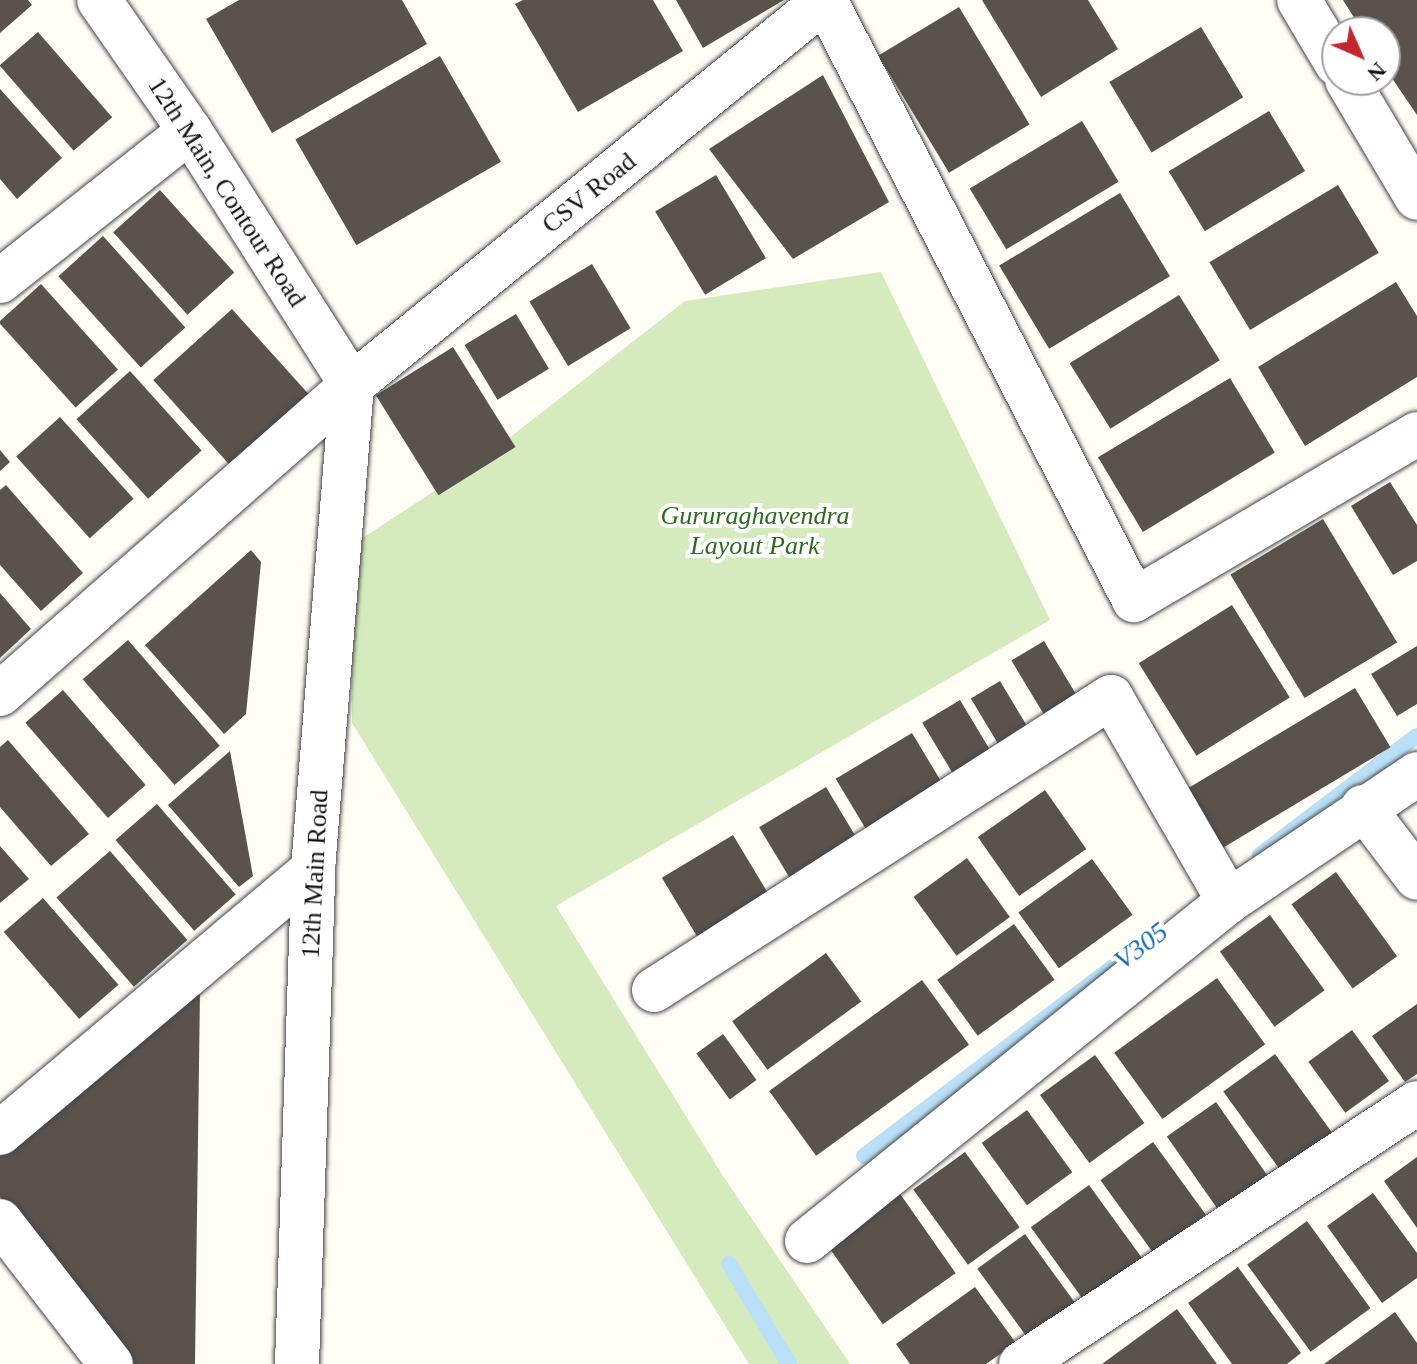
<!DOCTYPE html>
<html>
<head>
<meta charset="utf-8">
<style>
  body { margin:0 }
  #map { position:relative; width:1417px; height:1364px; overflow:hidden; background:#fffdf5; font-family:Georgia,serif }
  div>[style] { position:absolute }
  .green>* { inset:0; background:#d5ebbd }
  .stream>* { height:16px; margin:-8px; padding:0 8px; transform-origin:8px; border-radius:8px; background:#b9e0f7 }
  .building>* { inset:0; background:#5a524d; transform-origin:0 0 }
  .roads { filter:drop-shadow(0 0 2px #444) drop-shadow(0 0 2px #444) }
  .street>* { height:44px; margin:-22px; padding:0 22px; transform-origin:22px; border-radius:22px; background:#fff }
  span { translate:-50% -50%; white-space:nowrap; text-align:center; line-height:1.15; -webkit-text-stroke:8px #fff; paint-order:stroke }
  .street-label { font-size:26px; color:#111 }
  .park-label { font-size:26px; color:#2f6b1f; font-style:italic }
  .water-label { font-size:28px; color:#1768a6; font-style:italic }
  .north { position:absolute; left:1321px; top:16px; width:80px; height:80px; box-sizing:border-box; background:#fff; border:2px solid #a0a0a0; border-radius:50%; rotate:135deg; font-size:22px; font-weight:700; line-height:32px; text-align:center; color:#111 }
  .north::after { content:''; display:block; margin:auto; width:28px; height:36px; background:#c4262e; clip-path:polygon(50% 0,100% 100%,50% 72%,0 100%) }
</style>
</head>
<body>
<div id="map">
  <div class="green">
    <i style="clip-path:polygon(881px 272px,1050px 620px,556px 906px,723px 1176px,850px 1364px,749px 1364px,352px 723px,352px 545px,477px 463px,685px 301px)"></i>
  </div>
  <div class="stream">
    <i style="left:1260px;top:855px;width:197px;rotate:-37.2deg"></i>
    <i style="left:864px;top:1156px;width:314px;rotate:-37.2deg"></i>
    <i style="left:729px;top:1264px;width:117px;rotate:59deg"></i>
  </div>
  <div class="building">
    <i style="clip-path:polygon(0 0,28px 0,32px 5px,0 33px)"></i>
    <i style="clip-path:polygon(239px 0,402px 0,427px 44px,272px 133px,206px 19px)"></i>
    <i style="clip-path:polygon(523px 0,653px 0,683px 51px,578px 112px,515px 4px)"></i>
    <i style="clip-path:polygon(676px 0,784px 0,703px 48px)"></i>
    <i style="clip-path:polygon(982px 0,1088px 0,1118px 49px,1041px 97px)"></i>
    <i style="clip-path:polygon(1343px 0,1417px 0,1417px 115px,1385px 68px,1385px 32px,1363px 32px)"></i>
    <i style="left:959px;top:7px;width:137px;height:94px;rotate:59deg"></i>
    <i style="left:1201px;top:27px;width:82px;height:107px;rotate:59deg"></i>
    <i style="left:38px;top:32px;width:113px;height:51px;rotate:49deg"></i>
    <i style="left:440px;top:56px;width:122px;height:167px;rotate:60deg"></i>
    <i style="clip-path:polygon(823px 75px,889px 202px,793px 259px,709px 149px)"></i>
    <i style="clip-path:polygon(0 89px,62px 158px,17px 199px,0 179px)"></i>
    <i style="left:1269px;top:111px;width:70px;height:117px;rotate:59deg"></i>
    <i style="left:1082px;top:121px;width:71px;height:131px;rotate:59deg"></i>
    <i style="left:716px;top:175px;width:97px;height:71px;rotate:59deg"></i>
    <i style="left:1338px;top:185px;width:79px;height:150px;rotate:59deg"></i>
    <i style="left:160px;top:190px;width:111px;height:63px;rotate:48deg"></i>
    <i style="left:1120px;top:193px;width:97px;height:141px;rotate:59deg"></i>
    <i style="left:103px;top:236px;width:123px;height:60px;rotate:48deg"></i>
    <i style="left:592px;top:264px;width:75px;height:73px;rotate:59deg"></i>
    <i style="clip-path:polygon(1396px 282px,1417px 316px,1417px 377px,1305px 446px,1258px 367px)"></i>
    <i style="left:41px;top:284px;width:115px;height:57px;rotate:48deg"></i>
    <i style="left:1179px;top:295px;width:77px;height:129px;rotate:58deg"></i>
    <i style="left:232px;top:309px;width:114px;height:106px;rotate:48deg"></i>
    <i style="left:516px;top:314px;width:64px;height:60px;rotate:59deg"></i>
    <i style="left:453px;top:347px;width:118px;height:91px;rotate:58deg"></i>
    <i style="left:130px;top:371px;width:107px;height:72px;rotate:48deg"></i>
    <i style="left:1230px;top:378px;width:87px;height:154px;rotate:59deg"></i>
    <i style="left:60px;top:417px;width:110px;height:59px;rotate:48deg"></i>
    <i style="clip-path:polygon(0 450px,10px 462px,0 471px)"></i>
    <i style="clip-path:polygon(1390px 482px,1417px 525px,1417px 561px,1393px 575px,1351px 506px)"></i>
    <i style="clip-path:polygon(6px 485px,83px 573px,41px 611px,0 565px,0 490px)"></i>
    <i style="left:1323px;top:519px;width:144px;height:108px;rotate:59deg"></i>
    <i style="clip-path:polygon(251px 550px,261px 562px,246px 714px,224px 734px,145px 645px)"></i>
    <i style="clip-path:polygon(0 593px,31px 629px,0 658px)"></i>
    <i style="left:1232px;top:605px;width:109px;height:110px;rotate:58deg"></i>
    <i style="left:128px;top:640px;width:140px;height:60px;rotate:49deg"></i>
    <i style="left:1044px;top:641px;width:75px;height:38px;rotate:59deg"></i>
    <i style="clip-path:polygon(1417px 646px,1417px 704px,1397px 716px,1371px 674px)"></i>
    <i style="left:1000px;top:681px;width:69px;height:34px;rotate:59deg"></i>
    <i style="left:1355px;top:688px;width:69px;height:205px;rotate:59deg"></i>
    <i style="left:63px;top:690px;width:126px;height:50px;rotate:49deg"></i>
    <i style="left:960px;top:700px;width:61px;height:44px;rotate:59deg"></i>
    <i style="left:912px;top:733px;width:71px;height:89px;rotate:59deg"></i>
    <i style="clip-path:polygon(8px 740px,89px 834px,51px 866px,0 807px,0 747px)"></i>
    <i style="clip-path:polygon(230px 751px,253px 876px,239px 887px,168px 805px)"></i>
    <i style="left:826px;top:787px;width:74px;height:78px;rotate:59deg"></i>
    <i style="left:1045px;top:790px;width:72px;height:82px;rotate:55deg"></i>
    <i style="left:157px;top:804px;width:120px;height:55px;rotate:49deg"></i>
    <i style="left:733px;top:835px;width:76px;height:83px;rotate:59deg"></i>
    <i style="clip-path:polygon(0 846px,29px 879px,0 903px)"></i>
    <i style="left:110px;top:851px;width:118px;height:71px;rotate:49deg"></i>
    <i style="left:967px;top:858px;width:73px;height:66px;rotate:54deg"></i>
    <i style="left:1092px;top:859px;width:69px;height:91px;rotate:54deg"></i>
    <i style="left:1336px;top:872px;width:104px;height:55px;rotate:54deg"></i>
    <i style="left:43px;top:898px;width:115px;height:52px;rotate:49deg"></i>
    <i style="left:1270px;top:915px;width:93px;height:62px;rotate:54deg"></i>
    <i style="left:1014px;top:924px;width:69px;height:95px;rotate:54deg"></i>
    <i style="left:826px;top:953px;width:60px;height:116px;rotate:54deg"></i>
    <i style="left:1217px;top:978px;width:82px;height:127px;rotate:54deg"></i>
    <i style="left:922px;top:980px;width:80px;height:189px;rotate:54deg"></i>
    <i style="clip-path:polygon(200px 990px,195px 1364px,127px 1364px,0 1197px,0 1155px)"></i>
    <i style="clip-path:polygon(1417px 1004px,1417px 1074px,1405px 1082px,1372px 1036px)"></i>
    <i style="left:1352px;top:1030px;width:63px;height:54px;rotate:54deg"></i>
    <i style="left:723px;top:1034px;width:57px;height:33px;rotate:54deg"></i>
    <i style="left:1275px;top:1054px;width:97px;height:64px;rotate:54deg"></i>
    <i style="left:1095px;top:1055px;width:84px;height:68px;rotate:54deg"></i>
    <i style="left:1216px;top:1102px;width:90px;height:60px;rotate:55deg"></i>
    <i style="left:1027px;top:1110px;width:77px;height:56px;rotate:54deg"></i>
    <i style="left:1153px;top:1142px;width:90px;height:65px;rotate:54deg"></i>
    <i style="left:965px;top:1152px;width:93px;height:64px;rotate:54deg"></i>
    <i style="clip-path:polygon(1417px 1157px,1417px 1228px,1384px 1181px)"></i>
    <i style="left:1089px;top:1185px;width:96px;height:72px;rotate:54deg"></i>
    <i style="left:896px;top:1188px;width:104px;height:89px;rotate:55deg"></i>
    <i style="clip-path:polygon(1373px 1193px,1417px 1253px,1417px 1278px,1382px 1303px,1327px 1226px)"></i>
    <i style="left:1307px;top:1221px;width:108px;height:74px;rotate:54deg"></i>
    <i style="left:1025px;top:1234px;width:85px;height:59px;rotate:54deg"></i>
    <i style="clip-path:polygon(1238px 1267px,1301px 1353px,1287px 1364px,1232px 1364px,1188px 1303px)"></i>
    <i style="clip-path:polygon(975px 1287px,1016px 1343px,986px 1364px,910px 1364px,896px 1344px)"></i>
    <i style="clip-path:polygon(1177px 1309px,1217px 1364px,1102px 1364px)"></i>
    <i style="clip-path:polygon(1395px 1312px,1417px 1343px,1417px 1364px,1324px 1364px)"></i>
  </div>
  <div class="roads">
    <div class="street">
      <i style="left:99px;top:0;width:160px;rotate:55.2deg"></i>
      <i style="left:190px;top:131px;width:301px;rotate:57.5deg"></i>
      <i style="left:825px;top:0;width:675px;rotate:62.75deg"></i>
      <i style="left:1134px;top:600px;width:328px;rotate:-30.4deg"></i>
      <i style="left:1299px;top:0;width:74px;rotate:59.3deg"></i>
      <i style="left:1347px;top:80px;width:137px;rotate:59.3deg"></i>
      <i style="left:0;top:281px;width:242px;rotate:-38.3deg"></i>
      <i style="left:0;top:694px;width:468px;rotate:-41.3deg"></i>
      <i style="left:352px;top:385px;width:610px;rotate:-39.14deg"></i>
      <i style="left:1363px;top:807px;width:89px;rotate:52.7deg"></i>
      <i style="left:654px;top:990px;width:543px;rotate:-32.67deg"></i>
      <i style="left:1111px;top:697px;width:236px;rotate:60deg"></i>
      <i style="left:0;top:1133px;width:409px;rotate:-40.1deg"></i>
      <i style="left:0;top:1221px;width:181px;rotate:52.2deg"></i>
      <i style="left:807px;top:1241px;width:542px;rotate:-38.86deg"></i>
      <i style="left:1229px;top:901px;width:227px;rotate:-34deg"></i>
      <i style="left:297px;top:1364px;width:495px;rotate:-88.1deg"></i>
      <i style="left:313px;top:869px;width:486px;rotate:-85.4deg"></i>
      <i style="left:1021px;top:1364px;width:474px;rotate:-33.4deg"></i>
    </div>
  </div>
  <div class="street-label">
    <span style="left:227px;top:192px;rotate:57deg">12th Main, Contour Road</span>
    <span style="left:589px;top:193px;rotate:-39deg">CSV Road</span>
    <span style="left:315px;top:874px;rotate:-87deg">12th Main Road</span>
  </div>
  <div class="park-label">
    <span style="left:755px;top:531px">Gururaghavendra<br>Layout Park</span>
  </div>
  <div class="water-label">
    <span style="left:1141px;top:946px;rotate:-37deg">V305</span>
  </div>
  <div class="north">N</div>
</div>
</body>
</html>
